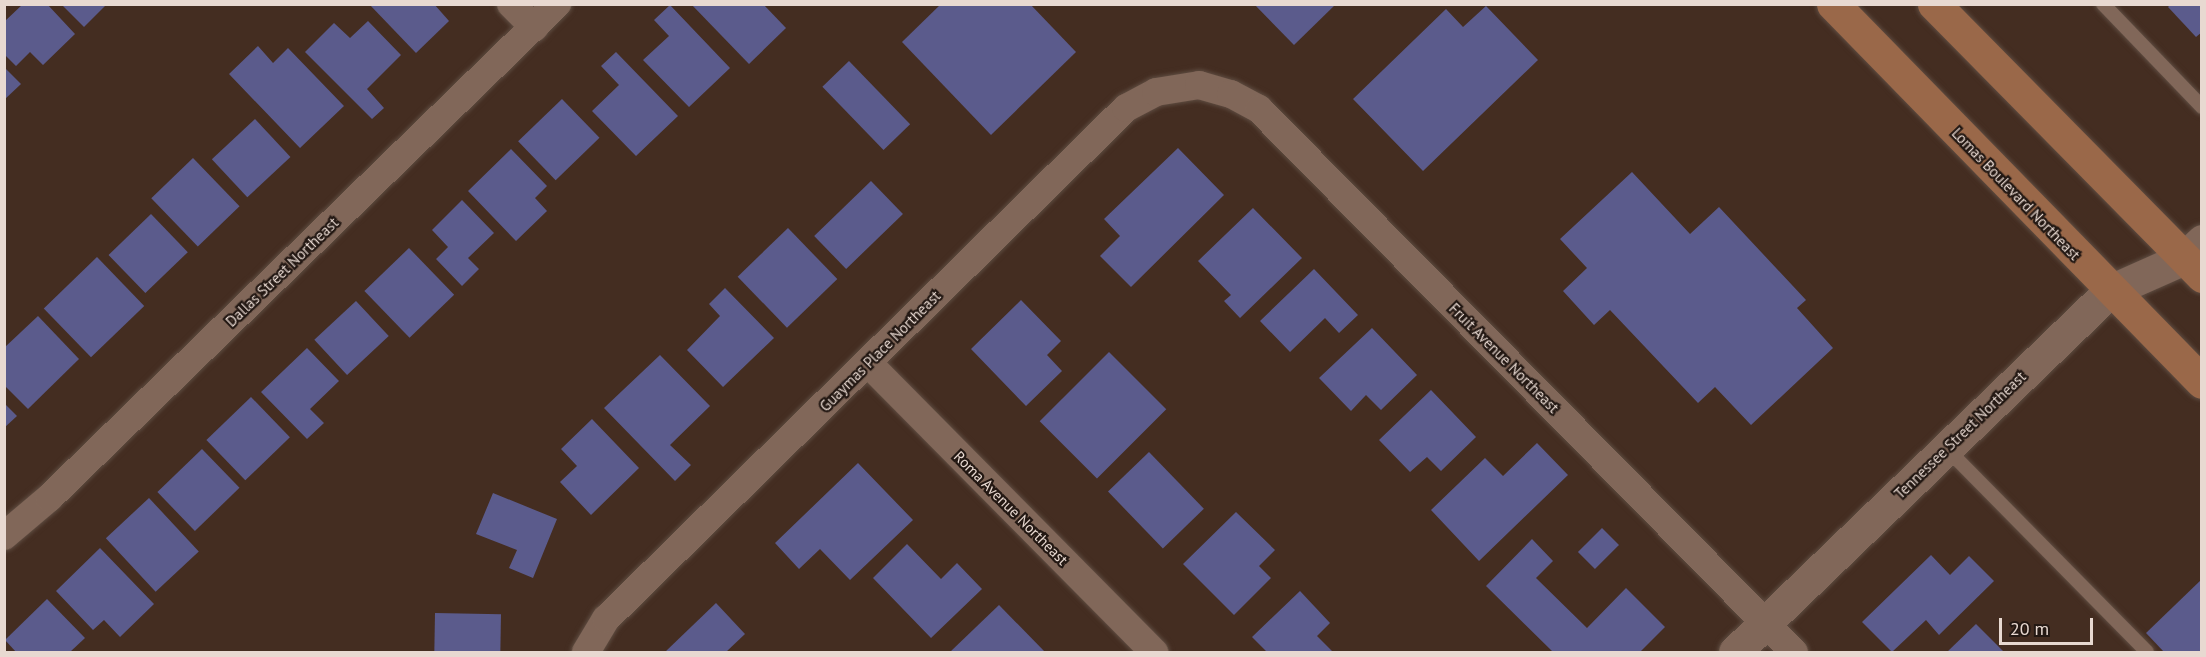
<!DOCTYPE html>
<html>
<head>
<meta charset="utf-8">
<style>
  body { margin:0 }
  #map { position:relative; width:2206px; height:657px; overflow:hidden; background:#442d21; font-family:"PT Sans",sans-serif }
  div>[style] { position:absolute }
  .building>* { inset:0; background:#5b5b8c; transform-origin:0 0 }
  .roads { filter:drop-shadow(0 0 2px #5e4c41) drop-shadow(0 0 2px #5e4c41) }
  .service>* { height:14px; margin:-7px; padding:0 7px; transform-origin:7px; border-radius:7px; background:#816759 }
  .minor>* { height:28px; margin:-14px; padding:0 14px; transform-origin:14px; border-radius:14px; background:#816759 }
  .tertiary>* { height:33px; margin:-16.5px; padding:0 16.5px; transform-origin:16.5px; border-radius:16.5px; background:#816759 }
  .secondary>* { height:33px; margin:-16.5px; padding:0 16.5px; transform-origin:16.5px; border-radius:16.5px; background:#9a6849 }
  span { translate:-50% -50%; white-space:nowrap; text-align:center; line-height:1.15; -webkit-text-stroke:4.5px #231813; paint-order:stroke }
  .street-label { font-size:15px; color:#e8d9d1 }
  .frame { position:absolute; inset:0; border:6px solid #e8d9d1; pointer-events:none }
  .scale { position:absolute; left:1999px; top:618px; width:94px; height:27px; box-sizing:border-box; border:3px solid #e8d9d1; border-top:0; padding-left:8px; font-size:18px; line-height:21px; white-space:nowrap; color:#e8d9d1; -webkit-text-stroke:4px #231813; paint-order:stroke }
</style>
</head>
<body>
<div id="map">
  <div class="building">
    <i style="clip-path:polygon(23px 4px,47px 4px,75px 34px,43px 65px,30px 52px,16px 66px,4px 54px,4px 22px)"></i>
    <i style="clip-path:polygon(61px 4px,107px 4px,84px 27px)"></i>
    <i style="clip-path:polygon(369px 4px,434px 4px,449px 21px,416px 53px)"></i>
    <i style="clip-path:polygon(691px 4px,763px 4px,786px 28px,749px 64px)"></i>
    <i style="clip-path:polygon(941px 4px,1030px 4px,1076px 52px,991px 135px,902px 42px)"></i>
    <i style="clip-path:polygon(1254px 4px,1336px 4px,1294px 45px)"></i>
    <i style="clip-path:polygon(2171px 4px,2202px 4px,2202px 32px,2196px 37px,2168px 7px)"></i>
    <i style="clip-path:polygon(670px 5px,730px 68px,689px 107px,643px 60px,669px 36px,654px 20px)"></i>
    <i style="clip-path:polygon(1486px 6px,1538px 60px,1423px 171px,1353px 99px,1446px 9px,1463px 27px)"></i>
    <i style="clip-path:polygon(368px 21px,401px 55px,367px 89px,384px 108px,372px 119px,305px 52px,334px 23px,350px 38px)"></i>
    <i style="clip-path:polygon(258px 46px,273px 63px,288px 48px,344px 106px,300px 148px,229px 74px)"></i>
    <i style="clip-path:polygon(616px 52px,678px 116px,636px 156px,592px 111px,619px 85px,601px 66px)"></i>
    <i style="left:849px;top:61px;width:88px;height:37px;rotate:46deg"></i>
    <i style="clip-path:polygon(4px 67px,21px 84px,4px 100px)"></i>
    <i style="left:562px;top:99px;width:54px;height:61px;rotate:46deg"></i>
    <i style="left:255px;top:119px;width:52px;height:59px;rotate:47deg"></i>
    <i style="clip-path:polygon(1178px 148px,1224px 195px,1131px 287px,1100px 256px,1120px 236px,1104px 219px)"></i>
    <i style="clip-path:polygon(511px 149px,547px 186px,535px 198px,547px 211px,516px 241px,468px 191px)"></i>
    <i style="left:193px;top:158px;width:67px;height:58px;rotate:46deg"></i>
    <i style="clip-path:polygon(1632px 172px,1690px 234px,1719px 207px,1806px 300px,1797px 308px,1833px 348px,1751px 425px,1715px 387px,1698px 403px,1610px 310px,1594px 325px,1563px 291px,1587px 268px,1560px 239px)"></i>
    <i style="left:871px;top:181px;width:46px;height:79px;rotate:46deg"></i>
    <i style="clip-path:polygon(462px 200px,494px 233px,468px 258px,479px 269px,462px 286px,436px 259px,448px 247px,432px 230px)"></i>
    <i style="clip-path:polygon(1253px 208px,1302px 258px,1240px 318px,1224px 301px,1231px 295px,1198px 261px)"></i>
    <i style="left:151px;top:214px;width:53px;height:59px;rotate:46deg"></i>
    <i style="left:788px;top:228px;width:71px;height:70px;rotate:46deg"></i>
    <i style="left:409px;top:248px;width:65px;height:62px;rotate:46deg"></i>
    <i style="left:97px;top:257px;width:68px;height:74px;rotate:46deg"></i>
    <i style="clip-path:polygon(1314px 269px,1358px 315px,1339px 333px,1325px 318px,1290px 352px,1260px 321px)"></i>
    <i style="clip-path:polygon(725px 288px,774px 338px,723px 387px,687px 350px,720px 316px,709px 304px)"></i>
    <i style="clip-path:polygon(1021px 300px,1061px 341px,1047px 355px,1062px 371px,1026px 406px,971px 349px)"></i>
    <i style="left:356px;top:301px;width:48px;height:57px;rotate:47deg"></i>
    <i style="clip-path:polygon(38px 316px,79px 359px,28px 409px,4px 385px,4px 348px)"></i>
    <i style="clip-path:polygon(1372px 328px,1417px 375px,1381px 410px,1366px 395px,1351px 411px,1319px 378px)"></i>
    <i style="clip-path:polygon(307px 348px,339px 381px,310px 409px,324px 423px,307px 439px,261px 392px)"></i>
    <i style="left:1109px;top:352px;width:81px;height:98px;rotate:45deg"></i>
    <i style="clip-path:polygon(660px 355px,710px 406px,670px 445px,691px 465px,675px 481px,604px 408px)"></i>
    <i style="clip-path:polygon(1431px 390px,1476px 437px,1441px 471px,1427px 457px,1410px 472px,1379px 440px)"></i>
    <i style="left:251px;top:397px;width:56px;height:62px;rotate:46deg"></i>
    <i style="clip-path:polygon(4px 403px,17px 416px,4px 428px)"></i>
    <i style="clip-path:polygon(592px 419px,639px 468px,591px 515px,560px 482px,577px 466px,561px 449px)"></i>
    <i style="clip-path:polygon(1537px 443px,1568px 475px,1479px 561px,1431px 510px,1485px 458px,1503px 476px)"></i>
    <i style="left:202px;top:449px;width:54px;height:62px;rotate:46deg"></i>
    <i style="left:1149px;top:452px;width:79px;height:57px;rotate:46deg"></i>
    <i style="clip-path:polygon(858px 463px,913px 520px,850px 580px,820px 549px,799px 569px,775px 543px)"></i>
    <i style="clip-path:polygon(493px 493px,557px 519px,533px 578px,509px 568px,517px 550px,476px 534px)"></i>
    <i style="left:149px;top:498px;width:73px;height:59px;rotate:47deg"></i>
    <i style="clip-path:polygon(1236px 512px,1275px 550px,1259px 566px,1271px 578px,1234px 615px,1183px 564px)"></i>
    <i style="left:1602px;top:528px;width:24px;height:34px;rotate:45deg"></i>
    <i style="clip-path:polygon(1532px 539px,1553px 561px,1536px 578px,1587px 628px,1626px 588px,1665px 627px,1640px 652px,1553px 652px,1486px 586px)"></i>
    <i style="clip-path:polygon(907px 544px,941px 579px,957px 563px,982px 589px,931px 638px,873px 578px)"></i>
    <i style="clip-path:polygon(100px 548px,154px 604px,120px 637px,104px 620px,93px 630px,56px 591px)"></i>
    <i style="clip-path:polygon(1931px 555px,1950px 575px,1969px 556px,1994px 581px,1939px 635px,1926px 620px,1892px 652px,1862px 622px)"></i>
    <i style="clip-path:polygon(2202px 579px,2202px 652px,2164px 652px,2146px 633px)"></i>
    <i style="clip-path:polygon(1300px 591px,1330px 623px,1317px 636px,1333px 652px,1267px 652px,1252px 637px)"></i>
    <i style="clip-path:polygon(47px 599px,85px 638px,70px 652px,16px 652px,5px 640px)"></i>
    <i style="clip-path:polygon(716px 603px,745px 634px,726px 652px,665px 652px)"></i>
    <i style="clip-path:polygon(999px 605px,1045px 652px,950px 652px)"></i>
    <i style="left:435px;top:613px;width:66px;height:39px;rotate:1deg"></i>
    <i style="clip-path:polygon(1976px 624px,2004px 652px,1947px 652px)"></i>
  </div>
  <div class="roads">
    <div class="service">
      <i style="left:2103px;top:4px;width:143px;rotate:46.1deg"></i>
      <i style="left:1946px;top:448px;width:286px;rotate:45.4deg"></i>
    </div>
    <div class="minor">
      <i style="left:511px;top:4px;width:33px;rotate:45deg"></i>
      <i style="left:868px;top:363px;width:407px;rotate:45.3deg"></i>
      <i style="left:4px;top:536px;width:59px;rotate:-40.2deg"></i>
      <i style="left:49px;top:498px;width:709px;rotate:-44.2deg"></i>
      <i style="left:586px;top:652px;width:39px;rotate:-59deg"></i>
      <i style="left:606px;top:619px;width:729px;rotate:-44.5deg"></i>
      <i style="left:1126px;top:108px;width:34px;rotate:-28deg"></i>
      <i style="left:1156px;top:92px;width:44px;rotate:-9.2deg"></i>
      <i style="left:1199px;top:85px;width:33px;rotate:16deg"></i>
      <i style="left:1231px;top:94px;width:32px;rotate:28deg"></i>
      <i style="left:1259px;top:109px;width:762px;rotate:45.43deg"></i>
    </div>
    <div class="tertiary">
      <i style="left:1735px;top:652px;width:521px;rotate:-43.91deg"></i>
      <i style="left:2110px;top:291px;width:81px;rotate:-24deg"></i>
      <i style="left:2184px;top:258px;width:25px;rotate:-43deg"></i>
    </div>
    <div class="secondary">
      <i style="left:1833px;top:4px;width:528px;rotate:45.69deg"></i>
      <i style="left:1934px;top:4px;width:382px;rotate:45.4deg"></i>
    </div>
  </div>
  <div class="street-label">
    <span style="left:2016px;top:194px;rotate:46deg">Lomas Boulevard Northeast</span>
    <span style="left:282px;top:272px;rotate:-44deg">Dallas Street Northeast</span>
    <span style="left:880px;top:351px;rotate:-45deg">Guaymas Place Northeast</span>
    <span style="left:1504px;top:358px;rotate:45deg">Fruit Avenue Northeast</span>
    <span style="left:1960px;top:435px;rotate:-44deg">Tennessee Street Northeast</span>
    <span style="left:1011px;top:508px;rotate:45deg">Roma Avenue Northeast</span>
  </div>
  <div class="frame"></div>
  <div class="scale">20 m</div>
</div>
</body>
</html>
